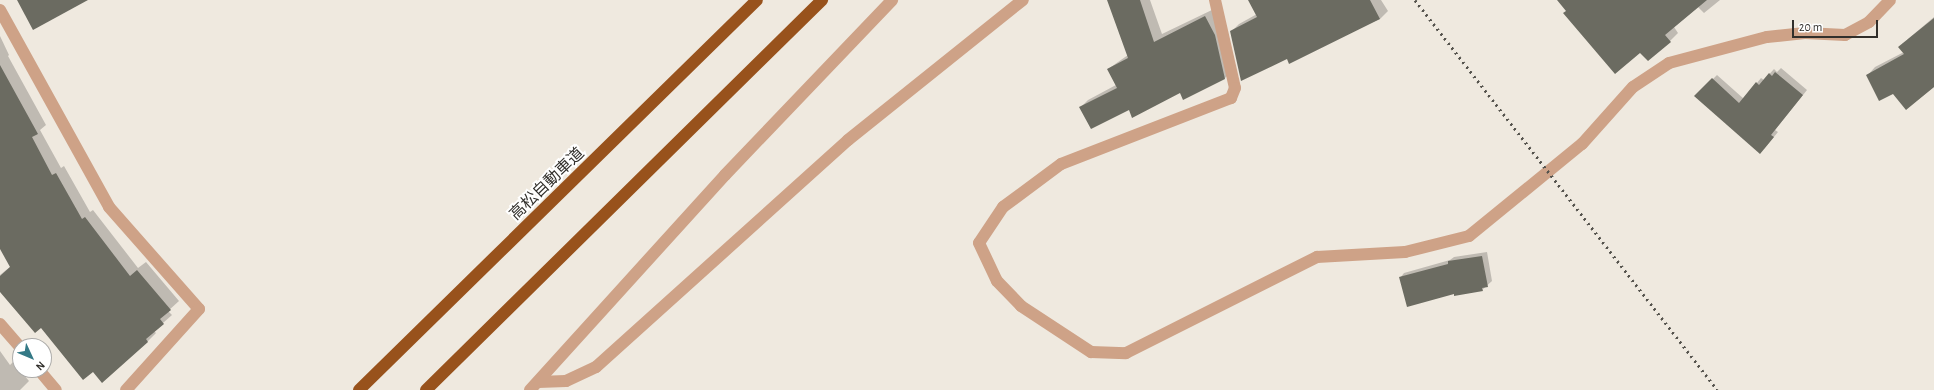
<!DOCTYPE html>
<html>
<head>
<meta charset="utf-8">
<style>
  body { margin:0 }
  #map { position:relative; width:1934px; height:390px; overflow:hidden; background:#efe9df; font-family:"Alegreya Sans","Noto Sans JP",sans-serif }
  div>[style] { position:absolute }
  .shadow>* { inset:0; background:#0003 }
  .building>* { inset:0; background:#6b6b61 }
  .minor>* { height:12px; margin:-6px; padding:0 6px; transform-origin:6px; border-radius:6px; background:#cea287 }
  .tertiary>* { height:12px; margin:-6px; padding:0 6px; transform-origin:6px; border-radius:6px; background:#cea287 }
  .motorway>* { height:12px; margin:-6px; padding:0 6px; transform-origin:6px; border-radius:6px; background:#98521c }
  .rail>* { height:3px; margin-top:-1.5px; transform-origin:0; background:repeating-linear-gradient(90deg,#55534d 0 2px,transparent 0 6px) }
  span { translate:-50% -50%; white-space:nowrap; text-align:center; line-height:1.15; -webkit-text-stroke:4px #fff; paint-order:stroke }
  .street-label { font-size:16px; color:#312f2b }
  .north { position:absolute; left:12px; top:338px; width:40px; height:40px; box-sizing:border-box; background:#fff; border:1px solid #adacaa; border-radius:50%; rotate:134deg; font-size:11px; font-weight:700; line-height:16px; text-align:center; color:#312f2b }
  .north::after { content:''; display:block; margin:auto; width:14px; height:18px; background:#347986; clip-path:polygon(50% 0,100% 100%,50% 72%,0 100%) }
  .scale { position:absolute; left:1792px; top:20px; width:86px; height:18px; box-sizing:border-box; border:2px solid #312f2b; border-top:0; padding-left:5px; font-size:12px; line-height:14px; white-space:nowrap; color:#312f2b; -webkit-text-stroke:3px #fff; paint-order:stroke }
</style>
</head>
<body>
<div id="map">
  <div class="shadow">
    <i style="clip-path:polygon(1112px 0,1150px 0,1162px 34px,1214px 9px,1233px 70px,1225px 78px,1129px 109px,1080px 108px,1088px 100px,1116px 85px,1108px 69px,1128px 55px)"></i>
    <i style="clip-path:polygon(1250px 0,1381px 0,1388px 11px,1380px 19px,1287px 57px,1231px 32px,1239px 24px,1257px 14px)"></i>
    <i style="clip-path:polygon(1559px 0,1720px 0,1704px 13px,1698px 7px,1674px 27px,1678px 33px,1670px 41px,1641px 51px,1567px 11px)"></i>
    <i style="clip-path:polygon(1934px 17px,1934px 87px,1906px 109px,1893px 93px,1867px 76px,1875px 67px,1904px 52px,1908px 39px)"></i>
    <i style="clip-path:polygon(0 36px,9px 55px,8px 56px,46px 125px,40px 130px,61px 168px,64px 166px,90px 212px,93px 210px,138px 268px,146px 262px,179px 301px,168px 311px,172px 315px,154px 331px,156px 333px,147px 342px,93px 371px,0 291px,0 275px,11px 266px,0 247px)"></i>
    <i style="clip-path:polygon(1781px 68px,1807px 90px,1775px 130px,1778px 132px,1764px 149px,1696px 96px,1717px 75px,1744px 99px,1761px 78px,1764px 80px,1774px 69px,1777px 72px)"></i>
    <i style="clip-path:polygon(1487px 252px,1492px 281px,1482px 290px,1454px 293px,1400px 278px,1404px 273px,1450px 260px,1454px 257px)"></i>
    <i style="clip-path:polygon(0 351px,10px 365px,13px 362px,29px 381px,20px 390px,0 390px)"></i>
  </div>
  <div class="building">
    <i style="clip-path:polygon(17px 0,88px 0,33px 30px)"></i>
    <i style="clip-path:polygon(1107px 0,1140px 0,1154px 42px,1205px 16px,1215px 35px,1225px 79px,1183px 100px,1180px 93px,1132px 118px,1129px 110px,1091px 129px,1079px 107px,1117px 88px,1107px 69px,1128px 58px)"></i>
    <i style="clip-path:polygon(1248px 0,1370px 0,1380px 19px,1289px 64px,1287px 59px,1241px 81px,1230px 31px,1257px 17px)"></i>
    <i style="clip-path:polygon(1557px 0,1707px 0,1665px 35px,1671px 42px,1648px 61px,1640px 53px,1615px 74px,1563px 13px,1566px 11px)"></i>
    <i style="clip-path:polygon(1934px 18px,1934px 87px,1906px 110px,1893px 94px,1879px 101px,1866px 75px,1904px 54px,1898px 47px)"></i>
    <i style="clip-path:polygon(0 65px,38px 134px,32px 137px,52px 175px,56px 173px,82px 219px,85px 217px,130px 276px,137px 270px,171px 310px,160px 319px,164px 324px,146px 339px,148px 342px,102px 383px,93px 372px,83px 380px,41px 328px,35px 333px,0 292px,0 276px,10px 267px,0 249px)"></i>
    <i style="clip-path:polygon(1775px 72px,1803px 95px,1771px 135px,1774px 137px,1760px 154px,1694px 96px,1712px 78px,1739px 103px,1756px 82px,1759px 85px,1769px 73px,1772px 76px)"></i>
    <i style="clip-path:polygon(1482px 256px,1488px 287px,1482px 288px,1483px 291px,1454px 296px,1454px 294px,1407px 307px,1399px 277px,1448px 264px,1448px 261px)"></i>
  </div>
  <div class="minor">
    <i style="left:1215px;top:0;width:90px;rotate:77.2deg"></i>
    <i style="left:1235px;top:88px;width:11px;rotate:112deg"></i>
    <i style="left:1231px;top:98px;width:182px;rotate:158.8deg"></i>
    <i style="left:1061px;top:164px;width:72px;rotate:143.4deg"></i>
    <i style="left:1003px;top:207px;width:43px;rotate:123.7deg"></i>
    <i style="left:979px;top:243px;width:42px;rotate:64.7deg"></i>
    <i style="left:997px;top:281px;width:35px;rotate:46deg"></i>
    <i style="left:1021px;top:306px;width:84px;rotate:33.3deg"></i>
    <i style="left:1091px;top:352px;width:35px;rotate:2deg"></i>
    <i style="left:1126px;top:353px;width:214px;rotate:-26.7deg"></i>
    <i style="left:1317px;top:257px;width:88px;rotate:-3.3deg"></i>
    <i style="left:1405px;top:252px;width:66px;rotate:-14deg"></i>
    <i style="left:1469px;top:236px;width:146px;rotate:-39.2deg"></i>
    <i style="left:1582px;top:144px;width:76px;rotate:-48.2deg"></i>
    <i style="left:1633px;top:87px;width:43px;rotate:-33.7deg"></i>
    <i style="left:1669px;top:63px;width:101px;rotate:-14.9deg"></i>
    <i style="left:1767px;top:37px;width:38px;rotate:-6deg"></i>
    <i style="left:1805px;top:33px;width:40px;rotate:2.9deg"></i>
    <i style="left:1845px;top:35px;width:27px;rotate:-28deg"></i>
    <i style="left:1869px;top:22px;width:30px;rotate:-46deg"></i>
    <i style="left:0;top:10px;width:225px;rotate:61deg"></i>
    <i style="left:109px;top:207px;width:136px;rotate:48.6deg"></i>
    <i style="left:199px;top:309px;width:109px;rotate:132deg"></i>
    <i style="left:0;top:324px;width:30px;rotate:49deg"></i>
    <i style="left:39px;top:370px;width:26px;rotate:50deg"></i>
  </div>
  <div class="tertiary">
    <i style="left:538px;top:382px;width:28px;rotate:-2deg"></i>
    <i style="left:566px;top:381px;width:33px;rotate:-25deg"></i>
    <i style="left:596px;top:367px;width:339px;rotate:-42deg"></i>
    <i style="left:848px;top:140px;width:224px;rotate:-38.7deg"></i>
    <i style="left:530px;top:390px;width:290px;rotate:-47.8deg"></i>
    <i style="left:725px;top:175px;width:242px;rotate:-46.3deg"></i>
  </div>
  <div class="motorway">
    <i style="left:359px;top:390px;width:557px;rotate:-44.42deg"></i>
    <i style="left:426px;top:390px;width:556px;rotate:-44.56deg"></i>
  </div>
  <div class="rail">
    <i style="left:1415px;top:0;width:493px;rotate:52.2deg"></i>
  </div>
  <div class="street-label">
    <span style="left:547px;top:184px;rotate:-44deg">高松自動車道</span>
  </div>
  <div class="north">N</div>
  <div class="scale">20 m</div>
</div>
</body>
</html>
